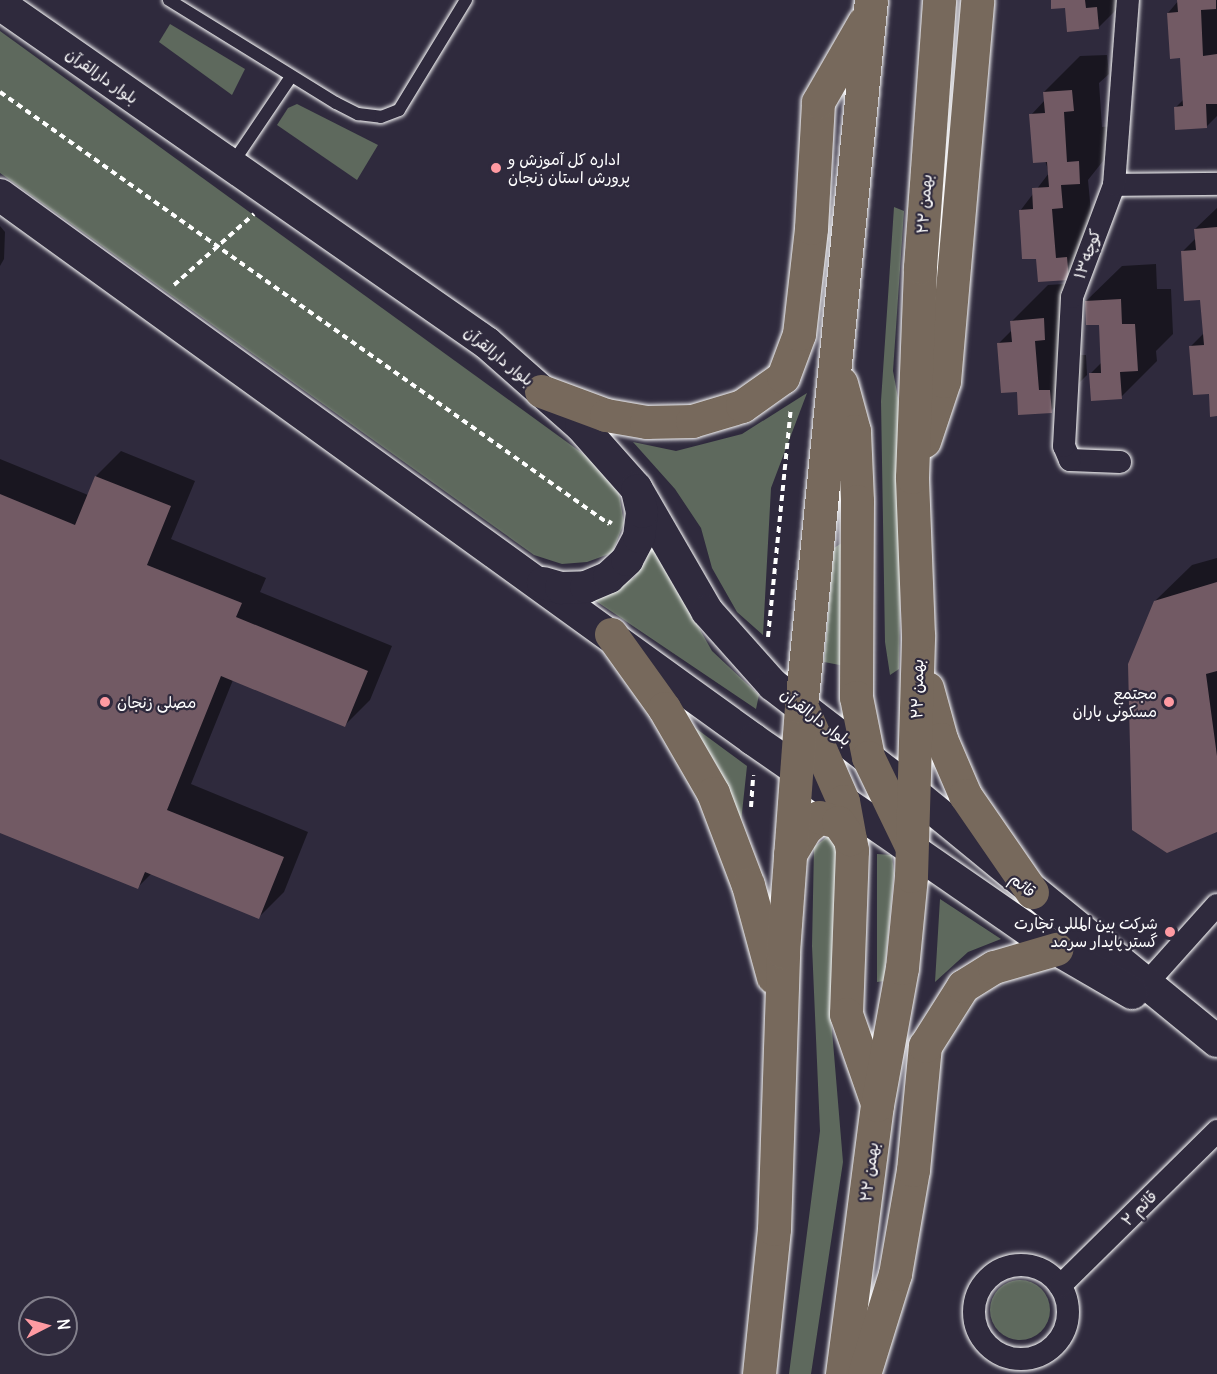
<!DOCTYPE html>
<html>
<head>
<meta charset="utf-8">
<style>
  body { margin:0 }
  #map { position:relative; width:1217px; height:1374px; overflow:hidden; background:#2f2a3d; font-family:Delius,"Playpen Sans Arabic",sans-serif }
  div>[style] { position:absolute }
  .green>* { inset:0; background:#5e695d }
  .round { border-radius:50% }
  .shadow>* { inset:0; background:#0007 }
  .building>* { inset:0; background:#725a64 }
  .path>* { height:4px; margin-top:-2px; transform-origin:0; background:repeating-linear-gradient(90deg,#fff 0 6px,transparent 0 10.5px) }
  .roads { filter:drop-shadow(0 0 2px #fff) drop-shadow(0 0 2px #fff) }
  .service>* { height:12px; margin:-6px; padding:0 6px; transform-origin:6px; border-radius:6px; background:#2f2a3d }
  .minor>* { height:22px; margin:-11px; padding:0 11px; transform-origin:11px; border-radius:11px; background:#2f2a3d }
  .minor>.ring { margin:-11px; padding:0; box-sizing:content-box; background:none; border:22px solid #2f2a3d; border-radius:50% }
  .secondary>* { height:32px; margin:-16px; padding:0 16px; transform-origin:16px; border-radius:16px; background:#2f2a3d }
  .trunk>* { height:33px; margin:-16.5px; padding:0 16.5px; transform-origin:16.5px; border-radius:16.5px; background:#77695c }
  .dots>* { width:16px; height:16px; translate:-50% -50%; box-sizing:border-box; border:3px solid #2f2a3d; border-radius:50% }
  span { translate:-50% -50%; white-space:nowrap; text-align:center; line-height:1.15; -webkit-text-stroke:4.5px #2f2a3d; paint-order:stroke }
  .street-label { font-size:16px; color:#fff }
  .poi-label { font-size:16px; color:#fff }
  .left { translate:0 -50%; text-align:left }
  .right { translate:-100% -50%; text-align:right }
  .north { position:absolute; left:18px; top:1296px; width:60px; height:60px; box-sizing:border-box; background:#2f2a3d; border:2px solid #827f8b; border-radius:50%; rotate:84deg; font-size:16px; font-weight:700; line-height:24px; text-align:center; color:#fff }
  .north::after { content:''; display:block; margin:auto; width:21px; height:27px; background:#ff9aa2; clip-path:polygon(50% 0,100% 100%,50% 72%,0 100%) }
</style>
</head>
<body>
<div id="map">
  <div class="green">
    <i style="clip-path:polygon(170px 24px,245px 69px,232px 95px,159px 42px)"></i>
    <i style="clip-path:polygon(0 31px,593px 461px,619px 493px,624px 523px,612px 553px,587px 562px,562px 564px,534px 555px,0 173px)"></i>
    <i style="clip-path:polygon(297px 104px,378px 145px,357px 180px,277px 125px,288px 108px)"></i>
    <i style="clip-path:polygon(894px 207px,904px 211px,893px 371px,903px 424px,899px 669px,890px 675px,885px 642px,881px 401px)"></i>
    <i style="clip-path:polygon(807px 393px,771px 488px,763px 635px,737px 612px,712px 568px,701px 528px,675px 489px,633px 442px,676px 451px,742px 434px)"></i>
    <i style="clip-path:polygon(649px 539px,712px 651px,759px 695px,756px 709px,584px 593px,609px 591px,634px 578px,646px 560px)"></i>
    <i style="clip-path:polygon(848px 539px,845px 666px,824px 662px,834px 548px)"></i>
    <i style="clip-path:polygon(694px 727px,747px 766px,741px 822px,719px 769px)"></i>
    <i style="clip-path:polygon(832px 833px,841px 846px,831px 1018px,843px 1162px,811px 1374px,789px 1374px,820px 1131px,812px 946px,814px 847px)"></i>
    <i style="clip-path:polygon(877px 854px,892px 855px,894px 873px,884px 981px,877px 982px)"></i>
    <i style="clip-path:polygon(940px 899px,1001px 939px,968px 952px,935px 982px)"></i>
    <i class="round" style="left:990px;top:1280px;width:60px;height:60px"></i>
  </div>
  <div class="shadow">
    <i style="clip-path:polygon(1052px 0,1126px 0,1098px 28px)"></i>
    <i style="clip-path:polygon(1179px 0,1217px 0,1217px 116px,1207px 126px,1175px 108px,1184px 99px,1182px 56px,1168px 13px)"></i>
    <i style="clip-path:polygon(1107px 55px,1109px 74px,1099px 83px,1102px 127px,1114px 126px,1115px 146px,1088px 180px,1092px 223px,1068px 279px,1038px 257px,1020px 211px,1049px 173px,1031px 115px,1045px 100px,1044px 92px,1080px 56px)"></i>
    <i style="clip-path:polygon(1217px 208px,1217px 415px,1190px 347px,1204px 333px,1201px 298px,1182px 252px,1196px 238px,1195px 229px)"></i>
    <i style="clip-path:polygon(0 226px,5px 232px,4px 259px,0 266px)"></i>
    <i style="clip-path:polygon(1156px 264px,1157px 289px,1171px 289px,1173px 334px,1156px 351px,1157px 361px,1121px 397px,1090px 374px,1102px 362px,1101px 323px,1086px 301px,1122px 266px)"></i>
    <i style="clip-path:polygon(1079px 283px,1074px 355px,1086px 355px,1087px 375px,1051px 411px,1018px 390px,999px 343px,1013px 329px,1012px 321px,1048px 285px)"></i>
    <i style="clip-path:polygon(121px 451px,195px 481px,171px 539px,266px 578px,260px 592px,392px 646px,370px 700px,345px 725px,233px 680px,191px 784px,308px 832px,284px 892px,259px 917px,152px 873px,138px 887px,0 831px,0 459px,88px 495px,96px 476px)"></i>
    <i style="clip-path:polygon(1217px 558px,1217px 830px,1155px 601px,1192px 565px)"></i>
  </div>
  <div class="building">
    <i style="clip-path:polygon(1051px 0,1085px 0,1086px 8px,1097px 7px,1099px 29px,1067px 32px,1065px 8px,1051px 9px)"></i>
    <i style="clip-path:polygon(1177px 0,1216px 0,1216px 9px,1201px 10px,1203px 56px,1217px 54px,1217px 104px,1206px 104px,1207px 128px,1175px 130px,1174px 107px,1183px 106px,1180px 58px,1170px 59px,1167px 13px,1178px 12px)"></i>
    <i style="clip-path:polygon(1072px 90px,1074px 111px,1064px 112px,1067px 162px,1079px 161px,1080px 184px,1061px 185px,1063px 208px,1052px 209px,1056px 258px,1067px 257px,1069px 280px,1038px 282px,1036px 259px,1022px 259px,1019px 210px,1033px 209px,1032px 188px,1049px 187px,1047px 162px,1033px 163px,1029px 114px,1045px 113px,1043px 92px)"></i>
    <i style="clip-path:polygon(1217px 227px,1217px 416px,1210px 417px,1209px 394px,1193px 395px,1189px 346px,1204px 345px,1200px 300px,1184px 301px,1181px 251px,1196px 250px,1194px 229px)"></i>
    <i style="clip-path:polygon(1121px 299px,1122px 324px,1135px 324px,1138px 371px,1120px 372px,1122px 399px,1091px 401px,1089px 373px,1101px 373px,1099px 325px,1086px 325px,1085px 301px)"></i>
    <i style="clip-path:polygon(1044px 318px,1045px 340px,1035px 341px,1039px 390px,1050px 390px,1052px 413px,1018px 415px,1017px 392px,1001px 393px,997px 343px,1012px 342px,1010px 321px)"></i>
    <i style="clip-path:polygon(95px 476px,171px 506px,147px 565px,242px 603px,236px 617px,368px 671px,345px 727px,221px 676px,167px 810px,284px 857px,259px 919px,145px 872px,138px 889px,0 833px,0 494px,75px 525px)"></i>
    <i style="clip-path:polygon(1217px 582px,1217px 671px,1206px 674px,1217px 756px,1217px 832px,1167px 853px,1132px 830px,1128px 664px,1154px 601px)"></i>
  </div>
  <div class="path">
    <i style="left:0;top:92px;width:747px;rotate:35.35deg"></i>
    <i style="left:609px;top:524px;width:4px;rotate:-56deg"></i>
    <i style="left:174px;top:285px;width:107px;rotate:-41.6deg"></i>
    <i style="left:768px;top:637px;width:230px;rotate:-84.3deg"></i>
    <i style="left:751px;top:807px;width:32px;rotate:-86deg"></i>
  </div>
  <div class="roads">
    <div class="service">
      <i style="left:169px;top:0;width:196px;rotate:31.7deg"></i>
      <i style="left:336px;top:103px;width:25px;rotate:27deg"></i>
      <i style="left:358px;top:114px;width:23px;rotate:7deg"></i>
      <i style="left:381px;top:117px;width:19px;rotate:-21deg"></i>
      <i style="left:399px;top:110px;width:129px;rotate:-58.7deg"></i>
      <i style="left:232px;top:164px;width:104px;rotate:-56deg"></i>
    </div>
    <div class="minor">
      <i style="left:1114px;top:185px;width:103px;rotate:-0.6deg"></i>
      <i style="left:1120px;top:462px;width:50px;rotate:-177.7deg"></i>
      <i style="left:1070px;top:460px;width:15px;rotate:-113deg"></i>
      <i style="left:1064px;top:446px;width:149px;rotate:-86.9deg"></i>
      <i style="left:1072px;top:297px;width:120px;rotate:-69.4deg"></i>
      <i style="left:1114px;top:185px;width:186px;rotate:-85.7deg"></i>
      <i style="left:1146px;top:984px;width:106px;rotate:-48.1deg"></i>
      <i class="ring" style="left:974px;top:1265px;width:72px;height:72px"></i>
      <i style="left:1060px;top:1286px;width:221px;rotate:-44.6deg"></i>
    </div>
    <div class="secondary">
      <i style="left:0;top:4px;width:593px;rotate:34.84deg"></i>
      <i style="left:487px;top:343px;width:125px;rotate:41.4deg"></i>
      <i style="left:581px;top:426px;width:83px;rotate:48.4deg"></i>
      <i style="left:636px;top:488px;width:142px;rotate:60deg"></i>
      <i style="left:707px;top:611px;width:99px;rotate:48.3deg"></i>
      <i style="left:773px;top:685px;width:179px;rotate:37.5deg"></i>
      <i style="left:915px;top:794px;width:390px;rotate:39.3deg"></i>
      <i style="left:0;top:195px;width:930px;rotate:35.86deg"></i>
      <i style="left:754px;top:740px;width:367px;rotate:34.7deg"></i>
      <i style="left:1056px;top:949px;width:88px;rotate:30.1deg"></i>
      <i style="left:543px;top:583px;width:19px;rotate:16deg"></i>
      <i style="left:561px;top:588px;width:25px;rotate:-2deg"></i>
      <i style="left:586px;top:587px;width:25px;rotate:-23deg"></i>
      <i style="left:609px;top:577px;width:25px;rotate:-43deg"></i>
      <i style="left:627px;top:560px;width:26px;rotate:-62deg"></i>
      <i style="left:639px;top:537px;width:25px;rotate:-83deg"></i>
      <i style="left:642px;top:512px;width:22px;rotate:-103deg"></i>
    </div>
    <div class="trunk">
      <i style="left:841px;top:383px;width:50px;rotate:74.8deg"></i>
      <i style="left:854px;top:431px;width:70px;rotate:87.5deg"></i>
      <i style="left:857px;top:501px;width:196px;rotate:90.3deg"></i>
      <i style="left:856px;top:697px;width:61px;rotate:78.7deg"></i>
      <i style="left:868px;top:757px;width:97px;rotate:64.2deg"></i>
      <i style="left:541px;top:391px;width:69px;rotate:20.3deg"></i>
      <i style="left:606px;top:415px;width:41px;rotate:9.9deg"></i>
      <i style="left:646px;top:422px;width:46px;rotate:-1.2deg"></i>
      <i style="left:692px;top:421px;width:52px;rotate:-16.7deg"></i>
      <i style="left:742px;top:406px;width:50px;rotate:-35.3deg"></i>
      <i style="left:783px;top:377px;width:46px;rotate:-69.6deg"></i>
      <i style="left:799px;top:334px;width:107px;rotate:-83.5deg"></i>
      <i style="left:811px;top:228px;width:126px;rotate:-86.8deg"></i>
      <i style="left:818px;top:102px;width:92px;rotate:-60.1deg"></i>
      <i style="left:924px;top:441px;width:63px;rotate:-71.6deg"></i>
      <i style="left:944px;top:381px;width:382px;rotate:-85deg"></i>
      <i style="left:611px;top:634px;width:91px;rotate:54.4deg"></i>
      <i style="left:664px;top:708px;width:98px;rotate:60deg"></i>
      <i style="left:713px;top:793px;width:98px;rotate:69.2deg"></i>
      <i style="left:748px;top:885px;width:95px;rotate:74.8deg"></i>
      <i style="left:927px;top:688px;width:53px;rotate:74.6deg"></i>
      <i style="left:941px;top:739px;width:61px;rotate:66.8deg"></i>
      <i style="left:965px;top:795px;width:118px;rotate:55.4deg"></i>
      <i style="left:803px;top:710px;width:99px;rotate:66.3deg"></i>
      <i style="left:843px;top:801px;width:50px;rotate:79.6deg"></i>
      <i style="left:852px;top:850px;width:164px;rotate:92.1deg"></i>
      <i style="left:846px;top:1014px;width:94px;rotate:70.8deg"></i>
      <i style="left:790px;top:854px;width:29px;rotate:-59deg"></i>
      <i style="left:805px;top:829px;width:18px;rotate:-41deg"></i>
      <i style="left:819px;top:817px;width:20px;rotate:15deg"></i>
      <i style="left:838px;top:822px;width:21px;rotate:55deg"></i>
      <i style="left:759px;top:1374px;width:146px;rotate:-84.1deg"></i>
      <i style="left:774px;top:1229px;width:277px;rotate:-88.1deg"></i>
      <i style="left:783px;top:952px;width:246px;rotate:-85.8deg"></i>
      <i style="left:801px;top:707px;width:710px;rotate:-84.35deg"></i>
      <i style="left:842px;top:1374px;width:271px;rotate:-82.6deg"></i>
      <i style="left:877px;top:1105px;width:139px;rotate:-79.7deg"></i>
      <i style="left:902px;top:968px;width:92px;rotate:-84.4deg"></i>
      <i style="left:911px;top:876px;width:241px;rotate:-88.3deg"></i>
      <i style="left:918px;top:635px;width:158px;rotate:-92.2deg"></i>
      <i style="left:912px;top:477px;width:210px;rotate:-87.8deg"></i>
      <i style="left:920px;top:267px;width:268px;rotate:-85.9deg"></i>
      <i style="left:864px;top:1374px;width:105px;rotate:-72.8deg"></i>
      <i style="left:895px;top:1274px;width:106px;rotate:-80.2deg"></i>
      <i style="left:913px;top:1170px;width:125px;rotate:-84.5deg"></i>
      <i style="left:925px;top:1046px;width:71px;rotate:-57.7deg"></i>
      <i style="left:963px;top:986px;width:36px;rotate:-32deg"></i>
      <i style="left:994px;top:967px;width:65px;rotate:-16.2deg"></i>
    </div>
  </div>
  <div class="dots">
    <i style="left:496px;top:168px;background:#ff9aa2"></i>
    <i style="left:105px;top:702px;background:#ff9aa2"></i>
    <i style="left:1169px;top:702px;background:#ff9aa2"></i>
    <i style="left:1170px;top:932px;background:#ff9aa2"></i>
  </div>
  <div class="street-label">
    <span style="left:102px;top:76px;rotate:35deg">بلوار دارالقرآن</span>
    <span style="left:924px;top:204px;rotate:-86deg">۲۲ بهمن</span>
    <span style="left:1087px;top:254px;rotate:-71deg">کوچه۱۳</span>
    <span style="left:499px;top:356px;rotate:39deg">بلوار دارالقرآن</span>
    <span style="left:917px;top:689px;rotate:-89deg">۲۲ بهمن</span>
    <span style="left:816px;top:717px;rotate:37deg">بلوار دارالقرآن</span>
    <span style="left:1023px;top:885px;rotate:40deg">قائم</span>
    <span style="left:869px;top:1172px;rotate:-83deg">۲۲ بهمن</span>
    <span style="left:1139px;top:1208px;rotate:-45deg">قائم ۲</span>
  </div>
  <div class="poi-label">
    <span class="left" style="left:508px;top:168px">اداره کل آموزش و<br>پرورش استان زنجان</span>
    <span class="right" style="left:1157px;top:702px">مجتمع<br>مسکونی باران</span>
    <span class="left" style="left:117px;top:702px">مصلی زنجان</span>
    <span class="right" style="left:1158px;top:932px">شرکت بین المللی تجارت<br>گستر پایدار سرمد</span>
  </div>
  <div class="north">N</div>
</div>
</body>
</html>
